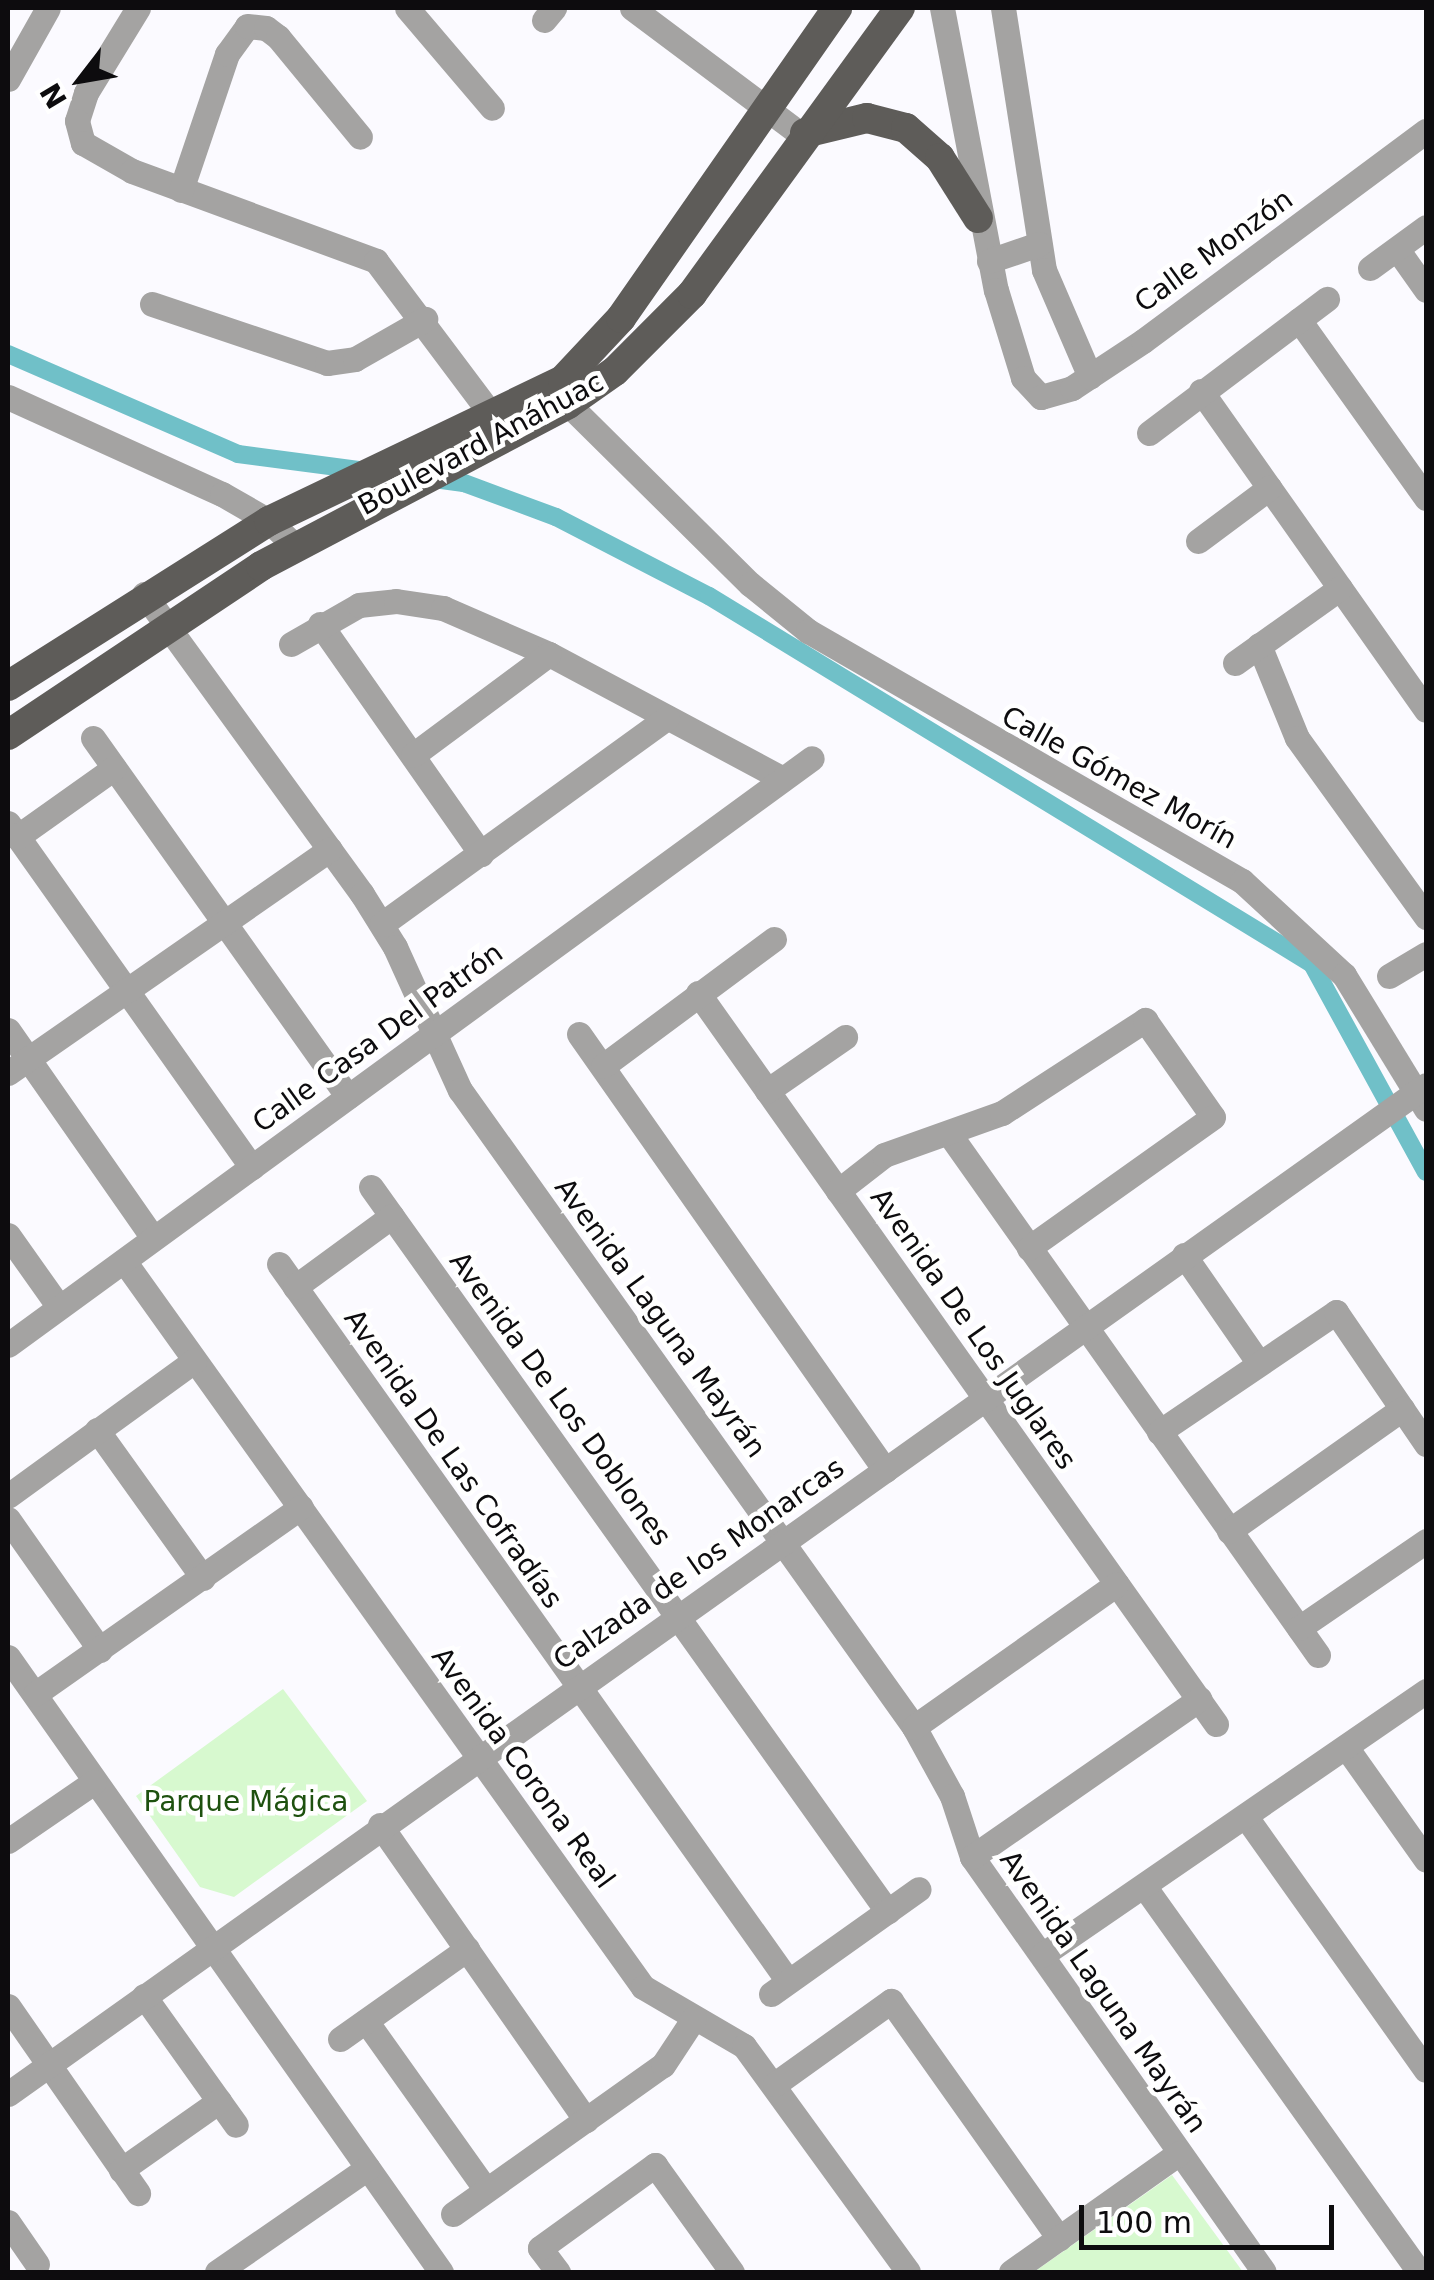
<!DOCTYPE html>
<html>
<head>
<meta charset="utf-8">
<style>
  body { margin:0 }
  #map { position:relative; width:1434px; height:2280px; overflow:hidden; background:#fbfaff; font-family:"DejaVu Sans",sans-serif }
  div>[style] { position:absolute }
  .green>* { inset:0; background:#d7f9cf }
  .canal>* { height:18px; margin:-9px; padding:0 9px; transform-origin:9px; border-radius:9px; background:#70c0c8 }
  .minor>* { height:25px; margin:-12.5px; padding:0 12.5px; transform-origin:12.5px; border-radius:12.5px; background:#a4a3a2 }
  .major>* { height:30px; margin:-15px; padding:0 15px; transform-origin:15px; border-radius:15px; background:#5e5c59 }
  span { translate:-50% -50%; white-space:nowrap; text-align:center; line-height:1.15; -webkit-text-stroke:9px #fff; paint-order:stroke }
  .street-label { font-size:28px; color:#0d0c0e }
  .park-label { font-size:28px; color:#1e510f }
  .frame { position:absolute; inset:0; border:10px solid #0d0c0e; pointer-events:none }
  .north { position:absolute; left:30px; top:30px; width:100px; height:100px; -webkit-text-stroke:8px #fff; paint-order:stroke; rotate:239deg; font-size:28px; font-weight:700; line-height:40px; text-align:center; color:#0d0c0e }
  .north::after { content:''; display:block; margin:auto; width:35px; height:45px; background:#0d0c0e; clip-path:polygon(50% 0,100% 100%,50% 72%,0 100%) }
  .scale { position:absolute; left:1079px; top:2205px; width:255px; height:45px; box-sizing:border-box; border:5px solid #0d0c0e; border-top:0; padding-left:12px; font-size:30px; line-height:35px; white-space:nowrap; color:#0d0c0e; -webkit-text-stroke:8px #fff; paint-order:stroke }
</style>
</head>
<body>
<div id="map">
  <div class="green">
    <i style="clip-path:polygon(283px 1689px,367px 1801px,234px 1897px,200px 1887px,136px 1796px)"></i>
    <i style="clip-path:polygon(1172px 2175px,1243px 2272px,1034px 2272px)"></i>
  </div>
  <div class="canal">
    <i style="left:8px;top:354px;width:251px;rotate:23.5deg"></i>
    <i style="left:238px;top:454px;width:131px;rotate:7.5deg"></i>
    <i style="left:434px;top:479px;width:30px;rotate:8deg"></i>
    <i style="left:464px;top:483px;width:98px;rotate:20.3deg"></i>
    <i style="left:556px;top:517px;width:172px;rotate:27.3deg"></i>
    <i style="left:709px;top:596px;width:706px;rotate:31.39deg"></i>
    <i style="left:1312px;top:964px;width:237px;rotate:61.3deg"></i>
  </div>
  <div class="minor">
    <i style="left:138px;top:8px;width:100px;rotate:121.5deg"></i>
    <i style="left:86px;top:93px;width:29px;rotate:108deg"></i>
    <i style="left:77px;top:121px;width:23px;rotate:75deg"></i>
    <i style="left:83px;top:143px;width:56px;rotate:29.7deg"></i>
    <i style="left:132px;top:171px;width:260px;rotate:20.2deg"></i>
    <i style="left:376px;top:261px;width:210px;rotate:53.1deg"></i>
    <i style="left:407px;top:8px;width:131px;rotate:49.6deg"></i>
    <i style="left:632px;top:8px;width:214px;rotate:36.8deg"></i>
    <i style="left:942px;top:8px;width:287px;rotate:79.2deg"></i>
    <i style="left:996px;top:290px;width:92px;rotate:72.9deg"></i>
    <i style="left:1023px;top:378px;width:26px;rotate:47deg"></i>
    <i style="left:1041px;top:397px;width:32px;rotate:-16deg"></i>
    <i style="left:1072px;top:388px;width:85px;rotate:-33.5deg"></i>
    <i style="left:1143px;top:341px;width:352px;rotate:-36.6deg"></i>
    <i style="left:1003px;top:8px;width:265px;rotate:81.1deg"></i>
    <i style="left:1044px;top:270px;width:116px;rotate:66.7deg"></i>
    <i style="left:544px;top:20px;width:16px;rotate:-50deg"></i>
    <i style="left:8px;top:79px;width:81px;rotate:-60.6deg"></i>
    <i style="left:181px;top:190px;width:144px;rotate:-71.3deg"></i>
    <i style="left:227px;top:54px;width:34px;rotate:-54deg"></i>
    <i style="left:247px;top:26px;width:19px;rotate:6deg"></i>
    <i style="left:266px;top:28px;width:15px;rotate:37deg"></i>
    <i style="left:278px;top:37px;width:129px;rotate:50.6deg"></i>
    <i style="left:1397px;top:249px;width:50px;rotate:54.7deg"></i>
    <i style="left:989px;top:261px;width:53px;rotate:-18.8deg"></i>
    <i style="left:1370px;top:268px;width:69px;rotate:-36.2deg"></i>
    <i style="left:152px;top:304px;width:185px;rotate:18.6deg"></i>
    <i style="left:327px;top:363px;width:28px;rotate:-8deg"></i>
    <i style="left:355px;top:359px;width:81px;rotate:-29.7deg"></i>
    <i style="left:1299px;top:320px;width:219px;rotate:54.5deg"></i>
    <i style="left:1201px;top:391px;width:390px;rotate:54.8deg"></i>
    <i style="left:8px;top:397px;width:235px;rotate:24.4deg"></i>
    <i style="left:222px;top:494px;width:54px;rotate:29.9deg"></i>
    <i style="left:269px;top:521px;width:36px;rotate:44deg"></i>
    <i style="left:568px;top:404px;width:256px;rotate:44.7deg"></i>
    <i style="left:750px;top:584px;width:75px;rotate:39deg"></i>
    <i style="left:808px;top:631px;width:501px;rotate:29.94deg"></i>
    <i style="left:1242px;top:881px;width:139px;rotate:42.7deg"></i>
    <i style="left:1344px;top:975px;width:157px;rotate:58.5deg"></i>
    <i style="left:1149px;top:433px;width:223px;rotate:-37deg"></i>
    <i style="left:1198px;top:541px;width:89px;rotate:-36.7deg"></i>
    <i style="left:144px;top:594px;width:371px;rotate:54deg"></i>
    <i style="left:362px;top:894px;width:62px;rotate:58.1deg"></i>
    <i style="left:395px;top:947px;width:157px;rotate:65.6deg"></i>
    <i style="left:460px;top:1090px;width:782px;rotate:54.52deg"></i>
    <i style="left:914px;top:1727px;width:79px;rotate:61.2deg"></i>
    <i style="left:952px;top:1796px;width:64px;rotate:71.8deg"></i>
    <i style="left:972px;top:1857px;width:507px;rotate:54.87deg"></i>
    <i style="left:320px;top:624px;width:281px;rotate:55deg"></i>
    <i style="left:291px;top:644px;width:78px;rotate:-29.8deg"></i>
    <i style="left:359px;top:605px;width:37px;rotate:-6deg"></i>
    <i style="left:396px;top:601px;width:48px;rotate:8.5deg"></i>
    <i style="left:443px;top:608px;width:116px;rotate:23.5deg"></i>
    <i style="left:549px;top:654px;width:265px;rotate:28.1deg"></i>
    <i style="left:1259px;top:645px;width:100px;rotate:67.8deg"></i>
    <i style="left:1297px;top:738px;width:221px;rotate:54.2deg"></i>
    <i style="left:1235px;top:663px;width:129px;rotate:-35.5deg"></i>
    <i style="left:93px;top:738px;width:440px;rotate:54.6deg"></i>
    <i style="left:413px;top:755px;width:169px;rotate:-36.6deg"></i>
    <i style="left:8px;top:823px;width:422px;rotate:54.7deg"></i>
    <i style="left:17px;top:837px;width:119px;rotate:-35.4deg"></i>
    <i style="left:382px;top:924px;width:352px;rotate:-35.9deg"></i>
    <i style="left:1389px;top:976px;width:43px;rotate:-30.7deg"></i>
    <i style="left:698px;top:993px;width:896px;rotate:54.68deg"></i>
    <i style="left:8px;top:1030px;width:254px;rotate:55.1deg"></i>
    <i style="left:579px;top:1034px;width:533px;rotate:54.94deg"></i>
    <i style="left:603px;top:1066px;width:213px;rotate:-36.6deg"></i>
    <i style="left:8px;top:1073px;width:392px;rotate:-34.8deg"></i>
    <i style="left:767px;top:1091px;width:95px;rotate:-34.7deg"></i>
    <i style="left:950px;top:1135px;width:637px;rotate:54.71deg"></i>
    <i style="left:371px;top:1187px;width:890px;rotate:54.51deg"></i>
    <i style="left:838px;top:1191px;width:58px;rotate:-38deg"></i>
    <i style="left:884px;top:1155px;width:125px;rotate:-19.6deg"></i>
    <i style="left:1002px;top:1113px;width:171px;rotate:-33deg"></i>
    <i style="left:1145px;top:1020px;width:118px;rotate:55deg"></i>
    <i style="left:1213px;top:1117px;width:226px;rotate:144.6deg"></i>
    <i style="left:8px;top:1235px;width:88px;rotate:54.7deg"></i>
    <i style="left:1184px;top:1255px;width:130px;rotate:55.3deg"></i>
    <i style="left:124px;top:1261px;width:892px;rotate:54.44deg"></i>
    <i style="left:643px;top:1987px;width:117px;rotate:30.3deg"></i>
    <i style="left:744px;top:2046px;width:279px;rotate:54deg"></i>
    <i style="left:279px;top:1264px;width:879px;rotate:54.63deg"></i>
    <i style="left:295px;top:1287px;width:120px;rotate:-36.2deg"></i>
    <i style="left:8px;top:1345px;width:995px;rotate:-36.13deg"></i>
    <i style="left:97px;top:1430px;width:182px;rotate:54.4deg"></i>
    <i style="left:1159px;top:1432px;width:214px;rotate:-34.1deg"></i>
    <i style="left:1336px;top:1312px;width:160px;rotate:55.7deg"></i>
    <i style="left:8px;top:1496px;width:230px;rotate:-36deg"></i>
    <i style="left:8px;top:1519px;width:160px;rotate:54.9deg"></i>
    <i style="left:1229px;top:1531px;width:212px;rotate:-35.2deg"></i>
    <i style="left:1299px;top:1628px;width:154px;rotate:-34.4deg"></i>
    <i style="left:8px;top:1657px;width:752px;rotate:54.85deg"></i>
    <i style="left:35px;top:1694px;width:325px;rotate:-35.1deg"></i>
    <i style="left:914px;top:1727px;width:248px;rotate:-35.2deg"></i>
    <i style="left:1346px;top:1747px;width:138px;rotate:54.7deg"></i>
    <i style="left:1246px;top:1817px;width:310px;rotate:54.6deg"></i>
    <i style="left:380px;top:1825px;width:360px;rotate:55.1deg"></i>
    <i style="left:8px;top:1841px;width:104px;rotate:-34.5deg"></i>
    <i style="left:972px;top:1857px;width:277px;rotate:-34.8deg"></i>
    <i style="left:1144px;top:1886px;width:474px;rotate:54.5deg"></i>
    <i style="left:1042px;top:1955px;width:466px;rotate:-34.5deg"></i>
    <i style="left:771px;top:1994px;width:181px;rotate:-35.4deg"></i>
    <i style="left:144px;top:1996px;width:158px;rotate:54.5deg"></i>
    <i style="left:8px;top:2006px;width:228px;rotate:55.2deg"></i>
    <i style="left:366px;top:2021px;width:207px;rotate:54.6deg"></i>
    <i style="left:340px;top:2039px;width:156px;rotate:-35.3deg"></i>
    <i style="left:775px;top:2084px;width:143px;rotate:-35.6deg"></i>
    <i style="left:891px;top:2001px;width:291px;rotate:54.7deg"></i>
    <i style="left:8px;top:2094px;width:1740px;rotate:-35.43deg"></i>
    <i style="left:121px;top:2170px;width:120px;rotate:-35.1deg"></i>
    <i style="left:453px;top:2214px;width:257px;rotate:-35.4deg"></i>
    <i style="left:663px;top:2065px;width:56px;rotate:-56.6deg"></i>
    <i style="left:8px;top:2222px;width:51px;rotate:55.4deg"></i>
    <i style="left:217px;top:2272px;width:183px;rotate:-34.6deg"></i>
    <i style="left:558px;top:2272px;width:30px;rotate:-127deg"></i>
    <i style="left:540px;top:2248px;width:142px;rotate:-35.8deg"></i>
    <i style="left:655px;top:2165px;width:132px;rotate:54.3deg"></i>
    <i style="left:1011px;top:2272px;width:206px;rotate:-35.3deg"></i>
  </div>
  <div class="major">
    <i style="left:805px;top:133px;width:64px;rotate:-13.6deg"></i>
    <i style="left:867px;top:118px;width:40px;rotate:14.4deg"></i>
    <i style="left:906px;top:128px;width:45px;rotate:41.4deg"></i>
    <i style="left:940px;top:158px;width:71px;rotate:57.7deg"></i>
    <i style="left:8px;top:686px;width:309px;rotate:-32.3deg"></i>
    <i style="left:269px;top:521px;width:326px;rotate:-25.6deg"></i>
    <i style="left:563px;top:380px;width:85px;rotate:-46.9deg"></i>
    <i style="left:621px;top:318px;width:378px;rotate:-55.1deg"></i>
    <i style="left:8px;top:735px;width:304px;rotate:-33.7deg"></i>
    <i style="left:261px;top:566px;width:347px;rotate:-27.8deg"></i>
    <i style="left:568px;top:404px;width:57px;rotate:-35.1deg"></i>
    <i style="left:615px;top:371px;width:109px;rotate:-45deg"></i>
    <i style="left:692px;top:294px;width:354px;rotate:-54deg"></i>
  </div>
  <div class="street-label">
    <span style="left:1214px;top:251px;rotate:-36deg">Calle Monzón</span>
    <span style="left:481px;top:444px;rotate:-28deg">Boulevard Anáhuac</span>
    <span style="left:1119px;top:778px;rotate:29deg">Calle Gómez Morín</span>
    <span style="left:378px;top:1038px;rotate:-36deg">Calle Casa Del Patrón</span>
    <span style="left:660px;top:1318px;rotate:54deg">Avenida Laguna Mayrán</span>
    <span style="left:973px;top:1329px;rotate:55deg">Avenida De Los Juglares</span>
    <span style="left:560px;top:1399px;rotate:54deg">Avenida De Los Doblones</span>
    <span style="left:453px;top:1459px;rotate:55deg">Avenida De Las Cofradías</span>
    <span style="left:699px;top:1564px;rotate:-35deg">Calzada de los Monarcas</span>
    <span style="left:523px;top:1768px;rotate:54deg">Avenida Corona Real</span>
    <span style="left:1103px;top:1992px;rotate:55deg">Avenida Laguna Mayrán</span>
  </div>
  <div class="park-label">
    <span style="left:246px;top:1802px">Parque Mágica</span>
  </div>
  <div class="frame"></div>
  <div class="north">N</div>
  <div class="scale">100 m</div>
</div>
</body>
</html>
